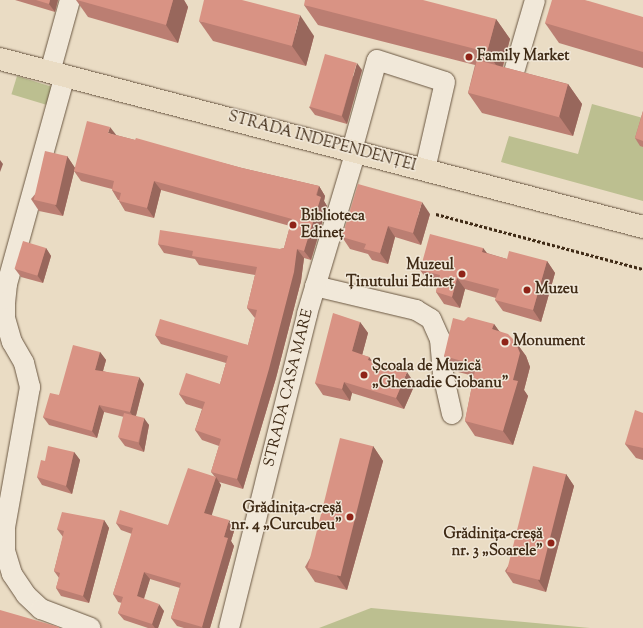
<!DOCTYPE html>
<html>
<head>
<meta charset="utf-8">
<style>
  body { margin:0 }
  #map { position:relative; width:643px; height:628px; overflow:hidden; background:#eadcc4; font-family:"Sorts Mill Goudy",serif }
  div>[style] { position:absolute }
  .green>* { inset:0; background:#bcbf90; transform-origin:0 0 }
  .path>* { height:2.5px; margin-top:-1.25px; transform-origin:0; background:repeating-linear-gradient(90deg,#402b16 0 3px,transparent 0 5px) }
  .roads { filter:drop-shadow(0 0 1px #6a5742) drop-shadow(0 0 1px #6a5742) }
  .minor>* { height:20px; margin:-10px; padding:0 10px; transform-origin:10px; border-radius:10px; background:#f1e8d9 }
  .major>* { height:22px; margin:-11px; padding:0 11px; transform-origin:11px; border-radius:11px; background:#eadcc4 }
  .wall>* { inset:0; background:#bb7e72 }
  .shaded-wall>* { inset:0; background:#98675c }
  .building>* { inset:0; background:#d99384; transform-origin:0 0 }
  .dots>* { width:11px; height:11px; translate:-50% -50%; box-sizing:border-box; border:2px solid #f1e8d9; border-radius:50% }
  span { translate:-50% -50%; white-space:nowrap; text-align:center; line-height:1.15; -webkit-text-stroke:3px #f1e8d9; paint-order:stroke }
  .poi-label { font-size:15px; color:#402b16; font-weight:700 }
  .left { translate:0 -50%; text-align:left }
  .right { translate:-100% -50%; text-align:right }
  .street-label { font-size:15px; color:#402b16 }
</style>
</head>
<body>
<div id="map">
  <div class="green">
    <i style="left:17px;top:76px;width:39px;height:19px;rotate:17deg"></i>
    <i style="clip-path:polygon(592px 104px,643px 118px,643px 201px,501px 162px,509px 136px,578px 154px)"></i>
    <i style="clip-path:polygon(371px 608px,590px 628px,319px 628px)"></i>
  </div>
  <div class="path">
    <i style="left:436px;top:214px;width:214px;rotate:14.9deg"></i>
  </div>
  <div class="roads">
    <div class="minor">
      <i style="left:50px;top:72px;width:75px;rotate:-74.5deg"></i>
      <i style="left:514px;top:72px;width:75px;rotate:-73.7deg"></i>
      <i style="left:65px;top:75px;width:217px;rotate:105.5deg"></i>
      <i style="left:7px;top:284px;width:18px;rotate:96deg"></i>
      <i style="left:5px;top:302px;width:16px;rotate:90deg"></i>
      <i style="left:5px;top:318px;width:25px;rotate:74deg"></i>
      <i style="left:12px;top:342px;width:24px;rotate:60deg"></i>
      <i style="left:24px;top:363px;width:25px;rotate:76deg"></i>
      <i style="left:30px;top:387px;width:143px;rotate:100.1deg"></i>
      <i style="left:5px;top:528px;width:23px;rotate:90deg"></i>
      <i style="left:5px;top:551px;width:24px;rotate:73deg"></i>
      <i style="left:12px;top:574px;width:25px;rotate:56deg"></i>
      <i style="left:26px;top:595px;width:21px;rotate:43deg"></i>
      <i style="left:41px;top:609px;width:53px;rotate:20.8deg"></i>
      <i style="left:352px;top:150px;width:93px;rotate:-74.5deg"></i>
      <i style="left:377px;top:60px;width:71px;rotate:17.9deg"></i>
      <i style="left:445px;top:82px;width:89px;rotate:102.9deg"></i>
      <i style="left:315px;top:286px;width:104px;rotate:13.4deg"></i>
      <i style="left:416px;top:310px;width:17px;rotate:31deg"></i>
      <i style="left:431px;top:319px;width:22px;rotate:66deg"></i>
      <i style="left:440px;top:339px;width:35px;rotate:85deg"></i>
      <i style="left:443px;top:374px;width:41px;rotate:77.3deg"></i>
      <i style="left:229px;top:628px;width:324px;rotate:-76deg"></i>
      <i style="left:307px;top:314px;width:170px;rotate:-73.3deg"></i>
    </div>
    <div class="major">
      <i style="left:0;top:59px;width:665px;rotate:14.64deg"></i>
    </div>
  </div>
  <div class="wall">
    <i style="clip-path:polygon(15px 0,58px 0,55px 12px)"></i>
    <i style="clip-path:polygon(76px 0,184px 0,188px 7px,178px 43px,88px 17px)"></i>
    <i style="clip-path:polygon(304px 5px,496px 19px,510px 39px,503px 67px,568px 84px,582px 104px,573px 136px,482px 113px,468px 93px,475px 65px,318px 25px)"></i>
    <i style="clip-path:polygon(643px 17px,643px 68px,559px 43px,545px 23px)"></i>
    <i style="clip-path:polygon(199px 21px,314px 36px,306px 66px,213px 41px)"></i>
    <i style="clip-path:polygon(362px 70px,347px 124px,315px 115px,309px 107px)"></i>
    <i style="clip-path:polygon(643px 111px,643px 147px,640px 146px,635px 138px)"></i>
    <i style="clip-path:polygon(116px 135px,242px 168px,319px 186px,325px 196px,324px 201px,327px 206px,311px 260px,304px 258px,301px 281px,276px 378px,243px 489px,219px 482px,221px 485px,211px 515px,235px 528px,231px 541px,234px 546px,210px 628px,184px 628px,177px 626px,171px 618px,180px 588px,150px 579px,144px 599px,164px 611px,158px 628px,148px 628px,124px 620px,118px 613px,122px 603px,118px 602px,113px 594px,132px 534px,121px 530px,116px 523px,168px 525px,215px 477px,211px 472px,219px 446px,202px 440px,195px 430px,202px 409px,186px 404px,179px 394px,220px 384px,226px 363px,161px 344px,155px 335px,248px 345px,255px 318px,254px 317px,247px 308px,255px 275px,199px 265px,195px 259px,164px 253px,158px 244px,280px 249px,284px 248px,290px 226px,161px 190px,154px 218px,125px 211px,119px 201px,119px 200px,118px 200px,112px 190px,112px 189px,81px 181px,74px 171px)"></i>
    <i style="clip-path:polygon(67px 156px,75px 168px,63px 216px,39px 211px,31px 199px)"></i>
    <i style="clip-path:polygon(430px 214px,421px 245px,395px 237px,388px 264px,372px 260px,368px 254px,350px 249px,342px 237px)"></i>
    <i style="clip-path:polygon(46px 248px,51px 256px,43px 283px,21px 277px,15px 269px)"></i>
    <i style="clip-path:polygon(483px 248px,487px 253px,507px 259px,547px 261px,555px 273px,541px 322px,503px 311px,495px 300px,496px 298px,465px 289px,460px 308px,444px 304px,436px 292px,438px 284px,428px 281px,420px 270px)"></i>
    <i style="clip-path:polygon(464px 321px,494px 324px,499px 331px,515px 341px,526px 356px,530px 367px,524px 390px,528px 396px,513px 445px,475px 436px,465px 421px,474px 376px,454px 371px,444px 356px)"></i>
    <i style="clip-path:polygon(360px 322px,368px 333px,362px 355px,369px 357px,372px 361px,415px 384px,404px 409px,352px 393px,350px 401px,323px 395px,315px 383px)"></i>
    <i style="clip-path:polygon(100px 352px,106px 360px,103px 371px,144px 384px,136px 416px,149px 425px,144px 452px,125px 446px,119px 438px,124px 417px,104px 412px,97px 438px,49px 425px,43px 417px,59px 395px)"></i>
    <i style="clip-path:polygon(643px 413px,643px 460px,636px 458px,625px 444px)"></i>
    <i style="clip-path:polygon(373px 446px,383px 461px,347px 590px,315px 582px,305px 567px)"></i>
    <i style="clip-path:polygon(74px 452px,80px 460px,72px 494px,42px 485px,37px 477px)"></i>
    <i style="clip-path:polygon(566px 474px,574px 486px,546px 592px,513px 583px,505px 571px)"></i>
    <i style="clip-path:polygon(104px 520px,109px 528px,89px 603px,61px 596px,56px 588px,59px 578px,54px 571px,63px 537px,57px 529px)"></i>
  </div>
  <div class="shaded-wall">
    <i style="clip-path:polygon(50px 0,58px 0,55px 12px,49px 4px)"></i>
    <i style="clip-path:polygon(173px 0,184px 0,188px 7px,178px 43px,166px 25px)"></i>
    <i style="clip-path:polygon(300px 15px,314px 36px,306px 66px,292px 46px)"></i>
    <i style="clip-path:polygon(496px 19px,510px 39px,501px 72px,487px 52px)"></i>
    <i style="clip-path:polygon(357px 63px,362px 70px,347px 124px,342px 116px)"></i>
    <i style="clip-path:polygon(568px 84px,582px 104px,573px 136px,559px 116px)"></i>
    <i style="clip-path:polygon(110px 127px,117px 136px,108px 133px)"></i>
    <i style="clip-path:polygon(67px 156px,75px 168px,63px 216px,55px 205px)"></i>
    <i style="clip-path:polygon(0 160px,3px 164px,0 172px)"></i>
    <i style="clip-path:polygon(154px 181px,161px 190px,154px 218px,147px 208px)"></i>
    <i style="clip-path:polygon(319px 186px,325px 196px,324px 201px,327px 206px,311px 260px,304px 251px)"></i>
    <i style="clip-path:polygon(422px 202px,430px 214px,421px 245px,413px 233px)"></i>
    <i style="clip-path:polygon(388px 226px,395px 237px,388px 264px,380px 253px)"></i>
    <i style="clip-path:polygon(46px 248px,51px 256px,43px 283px,37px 275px)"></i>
    <i style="clip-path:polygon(483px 248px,491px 259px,482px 252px)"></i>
    <i style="clip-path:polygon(297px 249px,304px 258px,301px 281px,276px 378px,243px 489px,237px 479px)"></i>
    <i style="clip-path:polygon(547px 261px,555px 273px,541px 322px,533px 310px)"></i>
    <i style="clip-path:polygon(457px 278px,465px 289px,460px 308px,452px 297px)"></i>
    <i style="clip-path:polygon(360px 322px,368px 333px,360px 363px,352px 351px)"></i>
    <i style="clip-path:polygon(494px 324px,504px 338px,492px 329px)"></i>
    <i style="clip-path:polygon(515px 341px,526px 356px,530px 367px,524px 390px,528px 396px,513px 445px,503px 431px)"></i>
    <i style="clip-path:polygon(100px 352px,106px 360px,101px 378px,95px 370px)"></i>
    <i style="clip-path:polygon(369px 357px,377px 368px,368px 360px)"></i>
    <i style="clip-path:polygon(407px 372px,415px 384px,404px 409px,396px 398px)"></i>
    <i style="clip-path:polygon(139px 377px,144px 384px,135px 419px,130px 412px)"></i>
    <i style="clip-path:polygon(344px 382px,352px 393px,350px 401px,342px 389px)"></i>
    <i style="clip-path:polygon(99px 405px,104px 412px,97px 438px,92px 431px)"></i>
    <i style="clip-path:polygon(144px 418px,149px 425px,144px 452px,139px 444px)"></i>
    <i style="clip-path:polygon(373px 446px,383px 461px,347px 590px,337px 576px)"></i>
    <i style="clip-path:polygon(74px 452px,80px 460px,72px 494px,66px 486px)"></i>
    <i style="clip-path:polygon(566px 474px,574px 486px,546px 592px,538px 580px)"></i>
    <i style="clip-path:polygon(216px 477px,221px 485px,210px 521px,204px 513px)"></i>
    <i style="clip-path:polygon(104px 520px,109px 528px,89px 603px,83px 596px)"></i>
    <i style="clip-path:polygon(229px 520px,235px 528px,231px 541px,234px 546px,210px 628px,203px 628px,202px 627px,224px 537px)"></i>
    <i style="clip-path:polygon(144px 572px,150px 579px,142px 604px,137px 596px)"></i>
    <i style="clip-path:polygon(159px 604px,164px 611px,158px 628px,155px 628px,152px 624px)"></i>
  </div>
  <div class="building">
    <i style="clip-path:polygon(36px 0,50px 0,49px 4px)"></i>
    <i style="clip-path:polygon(77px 0,173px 0,166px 25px)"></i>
    <i style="clip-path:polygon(204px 0,242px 0,300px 15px,292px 46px,199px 21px)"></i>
    <i style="clip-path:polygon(305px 0,423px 0,496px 19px,487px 52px,304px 5px)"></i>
    <i style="clip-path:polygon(552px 0,585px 0,643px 17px,643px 52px,545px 23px)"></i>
    <i style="left:325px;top:54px;width:33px;height:55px;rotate:16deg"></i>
    <i style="left:477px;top:60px;width:94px;height:34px;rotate:15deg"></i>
    <i style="clip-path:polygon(643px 111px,643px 141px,635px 138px)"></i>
    <i style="clip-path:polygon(87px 121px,110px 127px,108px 133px,135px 140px,136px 138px,242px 168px,319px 186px,316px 195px,321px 197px,304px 251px,297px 249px,294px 272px,269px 369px,237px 479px,211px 472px,221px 439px,195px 430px,205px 402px,179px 394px,186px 373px,220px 384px,228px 356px,155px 335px,160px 319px,248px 345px,257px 310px,247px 308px,257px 267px,192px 256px,193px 251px,158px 244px,160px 230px,280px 249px,284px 248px,292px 219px,154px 181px,147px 208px,119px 201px,121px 193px,112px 190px,114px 181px,74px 171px)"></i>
    <i style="left:45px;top:151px;width:23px;height:50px;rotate:13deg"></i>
    <i style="clip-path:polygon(358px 184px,422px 202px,413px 233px,388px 226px,380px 253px,364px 249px,366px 244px,342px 237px)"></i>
    <i style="clip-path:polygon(430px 234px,483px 248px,482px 252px,507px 259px,509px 251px,547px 261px,533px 310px,495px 300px,499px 289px,457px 278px,452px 297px,436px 292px,440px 275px,420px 270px)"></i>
    <i style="left:23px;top:241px;width:24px;height:29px;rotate:17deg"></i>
    <i style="clip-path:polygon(333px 313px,360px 322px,352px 351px,369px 357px,368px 360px,407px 372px,396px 398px,344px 382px,342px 389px,315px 383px)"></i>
    <i style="clip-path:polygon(468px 317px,494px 324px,492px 329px,508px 334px,515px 341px,520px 353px,513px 380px,518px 381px,503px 431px,465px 421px,476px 365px,444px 356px,453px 318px,464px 321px)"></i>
    <i style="clip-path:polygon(73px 345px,100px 352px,95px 370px,139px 377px,130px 412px,99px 405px,92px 431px,43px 417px,50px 393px,59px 395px)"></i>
    <i style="clip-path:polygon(635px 410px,643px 413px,643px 448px,625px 444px)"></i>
    <i style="left:124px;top:413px;width:21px;height:25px;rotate:14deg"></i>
    <i style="left:340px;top:438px;width:34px;height:134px;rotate:14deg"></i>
    <i style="clip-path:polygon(48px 446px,74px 452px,66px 486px,37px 477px,41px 460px,45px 461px)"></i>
    <i style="left:533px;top:466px;width:34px;height:109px;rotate:14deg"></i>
    <i style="clip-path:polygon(188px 468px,216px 477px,204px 513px,229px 520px,224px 537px,228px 538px,202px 627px,171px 618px,181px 583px,144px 572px,137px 596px,159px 604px,152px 624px,118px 613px,123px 597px,113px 594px,133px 528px,116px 523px,120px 510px,168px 525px)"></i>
    <i style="clip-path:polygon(62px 512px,104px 520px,83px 596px,56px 588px,60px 573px,54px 571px,64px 531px,57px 529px)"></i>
    <i style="clip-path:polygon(0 610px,59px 627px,59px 628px,0 628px)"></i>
  </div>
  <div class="dots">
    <i style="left:469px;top:57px;background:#8f2418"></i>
    <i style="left:293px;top:225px;background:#8f2418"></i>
    <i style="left:462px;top:274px;background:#8f2418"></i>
    <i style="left:527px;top:290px;background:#8f2418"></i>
    <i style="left:505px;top:342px;background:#8f2418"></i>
    <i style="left:364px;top:375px;background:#8f2418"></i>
    <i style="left:350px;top:517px;background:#8f2418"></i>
    <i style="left:551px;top:543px;background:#8f2418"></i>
  </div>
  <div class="poi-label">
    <span class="left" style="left:477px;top:57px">Family Market</span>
    <span class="left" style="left:301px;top:225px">Biblioteca<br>Edineț</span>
    <span class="right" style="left:454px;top:274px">Muzeul<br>Ținutului Edineț</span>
    <span class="left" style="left:535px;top:290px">Muzeu</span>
    <span class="left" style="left:513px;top:342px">Monument</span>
    <span class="left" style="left:372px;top:375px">Școala de Muzică<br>„Ghenadie Ciobanu”</span>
    <span class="right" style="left:342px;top:517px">Grădinița-creșă<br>nr. 4 „Curcubeu”</span>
    <span class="right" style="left:543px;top:543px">Grădinița-creșă<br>nr. 3 „Soarele”</span>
  </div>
  <div class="street-label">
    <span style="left:322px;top:142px;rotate:15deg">STRADA INDEPENDENȚEI</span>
    <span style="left:289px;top:388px;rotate:-76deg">STRADA CASA MARE</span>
  </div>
</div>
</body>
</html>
